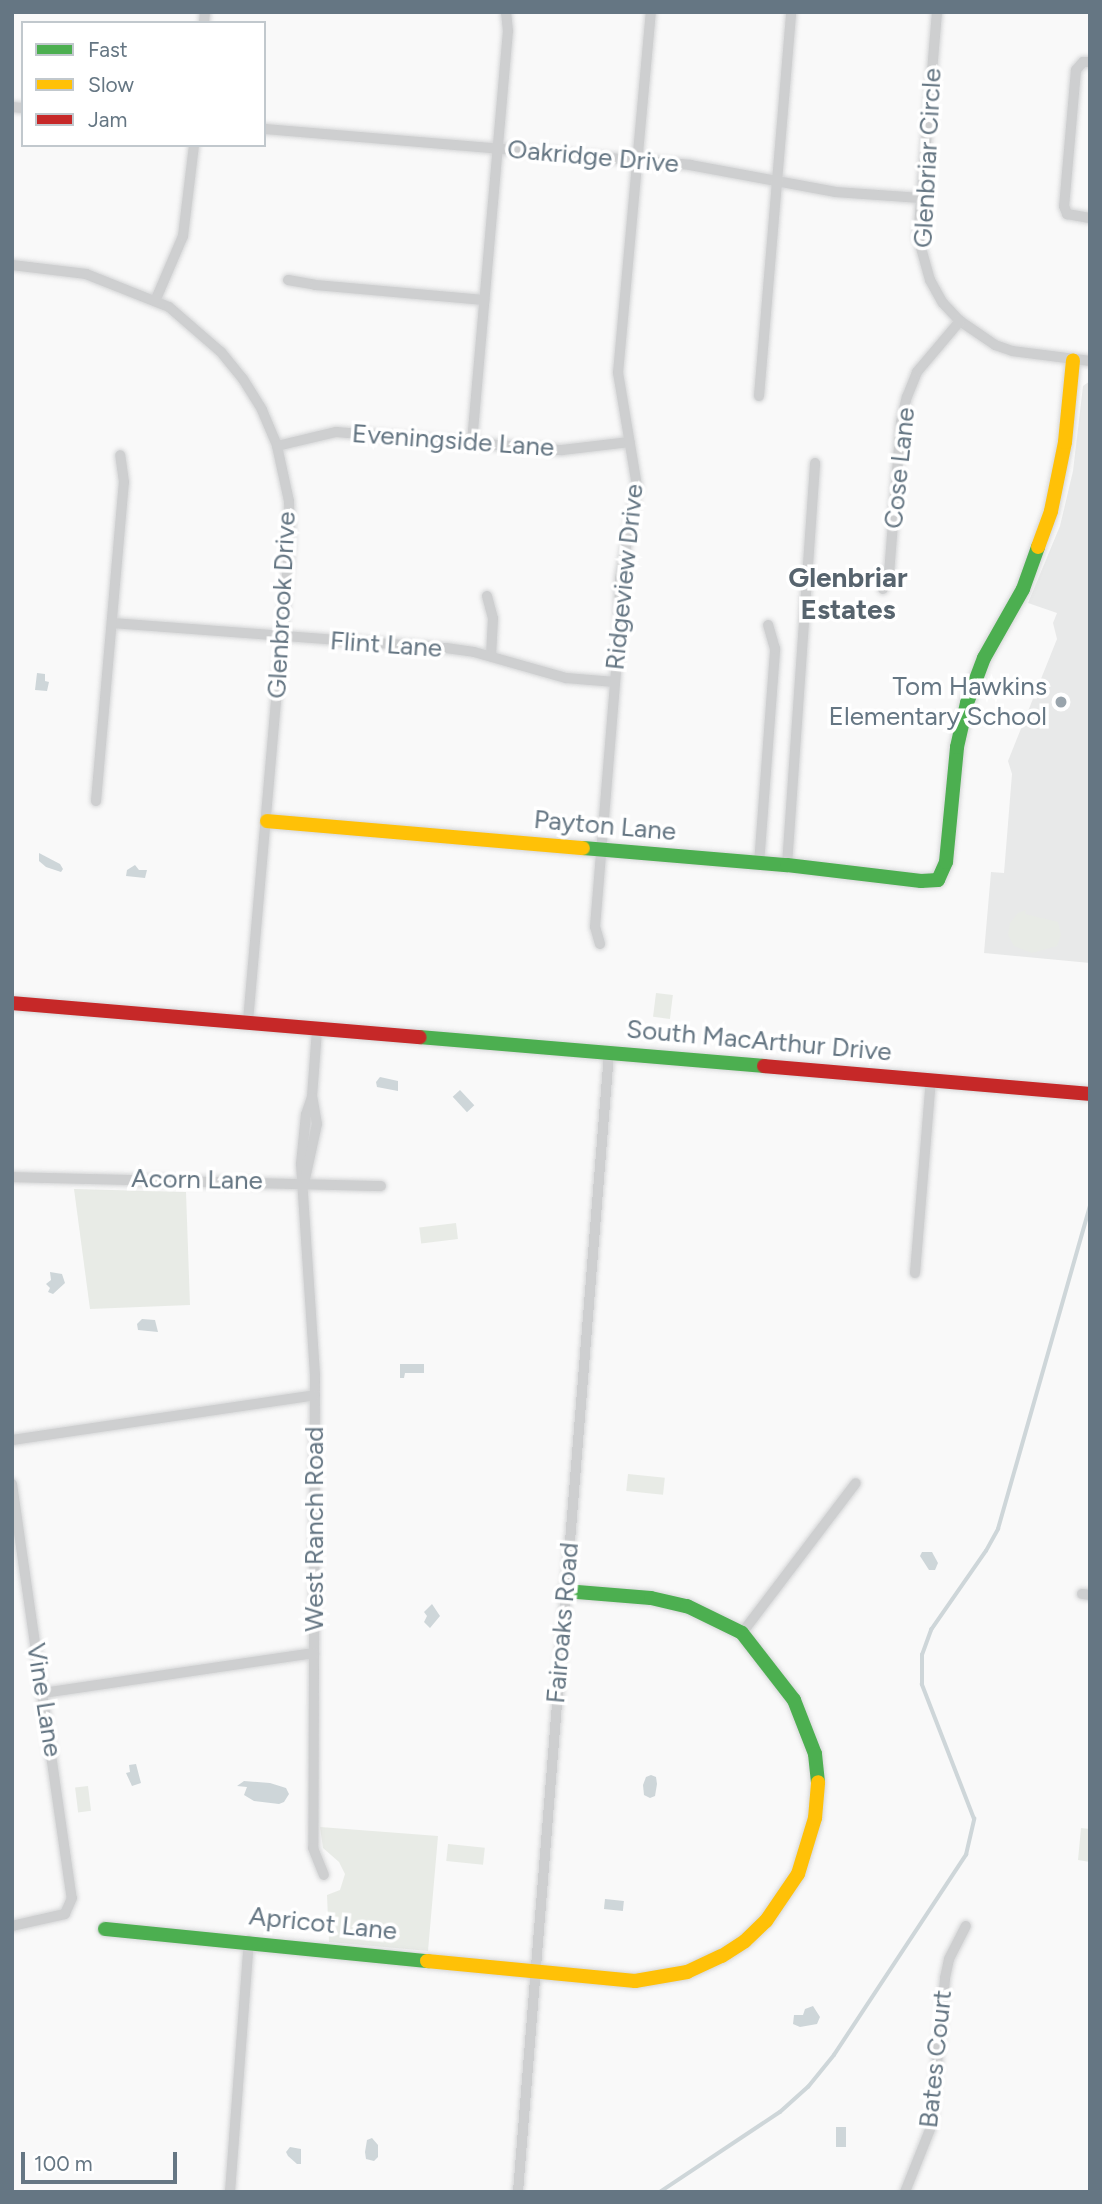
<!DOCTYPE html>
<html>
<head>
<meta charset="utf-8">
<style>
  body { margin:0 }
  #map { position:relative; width:1102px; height:2204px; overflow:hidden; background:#f9f9f9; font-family:Figtree,sans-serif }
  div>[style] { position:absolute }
  .built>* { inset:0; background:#e8e9e9 }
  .green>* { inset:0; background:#e8ebe6; transform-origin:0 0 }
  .water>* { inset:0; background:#ced6d9; transform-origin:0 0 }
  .stream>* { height:3.5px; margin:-1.75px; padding:0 1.75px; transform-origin:1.75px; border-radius:1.75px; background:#ced6d9 }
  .roads { filter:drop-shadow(0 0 2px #d5d6d7) drop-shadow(0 0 2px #d5d6d7) }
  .street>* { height:10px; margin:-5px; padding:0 5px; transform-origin:5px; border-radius:5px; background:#cecfd0 }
  .fast>* { height:14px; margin:-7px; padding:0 7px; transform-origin:7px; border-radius:7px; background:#4caf50 }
  .slow>* { height:14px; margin:-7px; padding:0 7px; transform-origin:7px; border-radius:7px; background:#ffc107 }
  .jam>* { height:14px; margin:-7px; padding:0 7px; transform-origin:7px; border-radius:7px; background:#c62828 }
  .dots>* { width:19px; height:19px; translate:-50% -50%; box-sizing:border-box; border:4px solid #fff; border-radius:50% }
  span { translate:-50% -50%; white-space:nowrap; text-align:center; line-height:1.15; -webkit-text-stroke:7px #fff; paint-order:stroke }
  .street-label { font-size:26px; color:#657683 }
  .poi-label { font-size:26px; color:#657683 }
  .right { translate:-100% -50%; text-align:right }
  .neighbourhood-label { font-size:28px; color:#57646e; font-weight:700 }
  .frame { position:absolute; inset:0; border:14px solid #657683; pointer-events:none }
  .legend { position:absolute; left:21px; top:21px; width:245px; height:126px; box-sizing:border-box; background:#fff; border:2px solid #c1c8cd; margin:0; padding:9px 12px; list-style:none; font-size:21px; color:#657683 }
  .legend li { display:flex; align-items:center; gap:14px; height:35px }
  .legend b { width:35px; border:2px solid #c1c8cd }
  .scale { position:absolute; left:21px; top:2152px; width:156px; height:32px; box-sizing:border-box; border:4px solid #657683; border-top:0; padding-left:9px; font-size:21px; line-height:24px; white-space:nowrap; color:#657683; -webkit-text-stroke:5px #fff; paint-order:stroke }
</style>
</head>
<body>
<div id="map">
  <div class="built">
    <i style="clip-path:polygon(1090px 381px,1090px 963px,984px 953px,991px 872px,1004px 873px,1012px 774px,1008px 761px,1057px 639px,1053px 623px,1057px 613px,1028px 603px,1060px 526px,1073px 471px,1083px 386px)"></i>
  </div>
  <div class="green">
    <i style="clip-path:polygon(1026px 910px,1025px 914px,1058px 922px,1061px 935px,1057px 946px,1032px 953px,1014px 946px,1008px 935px,1010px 923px,1018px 913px)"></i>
    <i style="left:656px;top:993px;width:17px;height:24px;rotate:7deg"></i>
    <i style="clip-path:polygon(74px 1189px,186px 1192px,190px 1305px,90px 1309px)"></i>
    <i style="left:456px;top:1223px;width:16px;height:37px;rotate:83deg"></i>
    <i style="left:628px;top:1474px;width:37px;height:17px;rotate:6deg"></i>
    <i style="left:88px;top:1786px;width:25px;height:13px;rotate:83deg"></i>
    <i style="clip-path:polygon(320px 1827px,438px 1836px,428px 1951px,329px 1942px,327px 1895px,340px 1890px,345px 1874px,339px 1862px,323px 1848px)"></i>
    <i style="clip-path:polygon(1081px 1828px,1090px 1829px,1090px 1862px,1078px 1860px)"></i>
    <i style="left:448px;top:1844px;width:37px;height:17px;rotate:6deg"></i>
  </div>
  <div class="water">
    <i style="clip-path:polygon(37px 673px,45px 674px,45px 681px,49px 682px,47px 691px,35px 690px)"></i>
    <i style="clip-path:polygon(39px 853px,60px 864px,63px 869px,61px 872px,46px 867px,39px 861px)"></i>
    <i style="clip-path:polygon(135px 865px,139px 870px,147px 870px,145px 878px,126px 876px,127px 870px)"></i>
    <i style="clip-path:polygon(380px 1077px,398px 1081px,398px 1091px,377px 1087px,376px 1082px)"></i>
    <i style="left:460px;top:1090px;width:21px;height:10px;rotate:47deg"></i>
    <i style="clip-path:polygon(50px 1272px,62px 1274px,65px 1283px,53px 1294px,48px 1292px,50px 1288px,46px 1284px,51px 1280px)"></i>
    <i style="clip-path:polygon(142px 1319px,155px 1320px,158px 1332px,138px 1330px,137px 1324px)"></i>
    <i style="clip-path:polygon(400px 1364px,424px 1364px,424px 1373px,405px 1373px,404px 1378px,400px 1378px)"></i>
    <i style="clip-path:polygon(922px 1552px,932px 1552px,938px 1563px,935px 1570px,929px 1570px,920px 1556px)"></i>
    <i style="clip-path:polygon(432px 1604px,440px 1616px,430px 1628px,424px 1622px,427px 1616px,424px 1612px)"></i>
    <i style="clip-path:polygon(136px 1764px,141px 1783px,132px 1786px,126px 1773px,130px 1772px,129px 1765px)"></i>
    <i style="clip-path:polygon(651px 1775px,656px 1777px,657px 1784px,655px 1796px,650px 1798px,644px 1795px,643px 1785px,646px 1777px)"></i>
    <i style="clip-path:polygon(244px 1781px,270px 1783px,286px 1788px,289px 1794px,284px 1802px,279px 1804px,254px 1801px,244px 1795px,247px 1787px,237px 1786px)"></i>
    <i style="left:605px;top:1899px;width:19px;height:10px;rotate:6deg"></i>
    <i style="clip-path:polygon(813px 2006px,820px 2017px,817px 2024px,800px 2027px,793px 2024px,794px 2015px,803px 2015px,805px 2009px)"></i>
    <i style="left:836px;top:2127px;width:10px;height:20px"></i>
    <i style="clip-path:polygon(372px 2138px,378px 2145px,378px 2157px,374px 2161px,366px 2159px,365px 2152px,367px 2140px)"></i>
    <i style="clip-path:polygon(290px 2147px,301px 2149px,301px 2164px,297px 2164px,288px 2156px,286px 2152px)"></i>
  </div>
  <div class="stream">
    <i style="left:660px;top:2192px;width:144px;rotate:-33.7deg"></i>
    <i style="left:780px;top:2112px;width:38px;rotate:-42deg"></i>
    <i style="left:808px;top:2087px;width:41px;rotate:-50.9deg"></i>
    <i style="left:834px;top:2055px;width:240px;rotate:-56.6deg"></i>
    <i style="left:966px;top:1855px;width:37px;rotate:-77deg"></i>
    <i style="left:974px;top:1819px;width:144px;rotate:-111.2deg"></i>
    <i style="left:922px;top:1685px;width:30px;rotate:-90deg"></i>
    <i style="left:922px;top:1655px;width:27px;rotate:-70deg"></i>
    <i style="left:931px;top:1630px;width:96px;rotate:-55.2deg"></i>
    <i style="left:986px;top:1551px;width:25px;rotate:-61deg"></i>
    <i style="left:998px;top:1529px;width:335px;rotate:-74.1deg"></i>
  </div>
  <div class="roads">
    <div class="street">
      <i style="left:937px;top:12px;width:226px;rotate:94.8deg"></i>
      <i style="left:918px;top:237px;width:45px;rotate:74.4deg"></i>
      <i style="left:930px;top:280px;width:26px;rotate:61deg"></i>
      <i style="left:943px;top:303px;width:25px;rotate:47deg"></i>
      <i style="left:960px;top:321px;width:42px;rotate:34.4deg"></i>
      <i style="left:995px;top:345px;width:18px;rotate:19deg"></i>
      <i style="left:1012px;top:351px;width:79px;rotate:7.3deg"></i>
      <i style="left:204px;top:23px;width:11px;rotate:-85deg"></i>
      <i style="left:1090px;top:62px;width:7px;rotate:180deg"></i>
      <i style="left:1083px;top:62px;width:11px;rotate:131deg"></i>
      <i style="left:1076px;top:70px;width:137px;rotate:95deg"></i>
      <i style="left:1064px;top:206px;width:9px;rotate:69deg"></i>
      <i style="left:1067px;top:214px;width:23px;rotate:10deg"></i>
      <i style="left:12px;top:107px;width:11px;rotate:5deg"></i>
      <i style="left:264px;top:129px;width:428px;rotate:4.8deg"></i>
      <i style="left:690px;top:165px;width:147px;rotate:10.5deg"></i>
      <i style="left:835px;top:192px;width:86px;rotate:4deg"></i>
      <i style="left:12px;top:265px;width:75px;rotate:6.9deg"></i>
      <i style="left:86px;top:274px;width:89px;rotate:21.7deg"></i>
      <i style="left:169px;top:307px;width:69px;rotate:40.9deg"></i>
      <i style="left:221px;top:352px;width:35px;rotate:51deg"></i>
      <i style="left:243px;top:379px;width:36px;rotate:58deg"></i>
      <i style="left:262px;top:410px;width:39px;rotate:67deg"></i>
      <i style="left:277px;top:446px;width:56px;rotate:77.7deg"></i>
      <i style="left:289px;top:501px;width:40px;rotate:88.6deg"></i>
      <i style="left:290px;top:541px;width:484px;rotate:95deg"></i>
      <i style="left:288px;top:280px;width:27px;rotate:10deg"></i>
      <i style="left:315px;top:285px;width:170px;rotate:5.1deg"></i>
      <i style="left:156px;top:299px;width:69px;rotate:-66.8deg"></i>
      <i style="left:183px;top:236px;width:92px;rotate:-83.1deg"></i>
      <i style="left:759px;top:396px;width:385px;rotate:-85.2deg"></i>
      <i style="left:472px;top:442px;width:413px;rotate:-85deg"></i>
      <i style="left:508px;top:31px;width:19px;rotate:-96deg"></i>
      <i style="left:277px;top:446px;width:61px;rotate:-13.3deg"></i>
      <i style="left:336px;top:432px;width:227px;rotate:4.6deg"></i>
      <i style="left:562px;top:450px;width:68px;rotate:-6.7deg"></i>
      <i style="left:883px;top:589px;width:16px;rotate:-68deg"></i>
      <i style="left:889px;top:574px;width:152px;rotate:-85.5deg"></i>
      <i style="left:901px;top:422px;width:26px;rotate:-77deg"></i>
      <i style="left:907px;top:397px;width:27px;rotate:-68deg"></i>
      <i style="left:917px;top:372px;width:67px;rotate:-49.9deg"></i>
      <i style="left:487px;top:596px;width:23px;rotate:75deg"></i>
      <i style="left:493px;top:618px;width:38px;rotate:93deg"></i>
      <i style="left:112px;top:623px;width:335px;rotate:4.3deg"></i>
      <i style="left:446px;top:648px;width:28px;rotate:8deg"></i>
      <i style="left:474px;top:652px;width:96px;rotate:15.8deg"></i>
      <i style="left:566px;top:678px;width:49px;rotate:4.7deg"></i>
      <i style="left:96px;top:801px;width:320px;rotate:-85deg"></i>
      <i style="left:124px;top:482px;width:27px;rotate:-98deg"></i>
      <i style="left:759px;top:864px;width:216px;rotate:-85.7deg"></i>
      <i style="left:775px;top:649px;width:25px;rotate:-106deg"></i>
      <i style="left:787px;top:865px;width:403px;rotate:-86deg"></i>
      <i style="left:600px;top:944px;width:18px;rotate:-106deg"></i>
      <i style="left:595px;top:927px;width:296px;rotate:-85.3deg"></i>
      <i style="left:619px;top:632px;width:53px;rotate:-88.9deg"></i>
      <i style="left:620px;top:579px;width:95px;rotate:-79.6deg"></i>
      <i style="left:637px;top:486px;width:115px;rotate:-99.5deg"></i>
      <i style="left:618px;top:373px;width:363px;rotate:-84.8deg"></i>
      <i style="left:317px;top:1030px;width:67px;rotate:94.3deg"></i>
      <i style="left:312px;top:1097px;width:18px;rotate:109deg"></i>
      <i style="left:306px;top:1114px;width:50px;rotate:95.7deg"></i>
      <i style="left:301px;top:1164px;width:213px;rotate:86.2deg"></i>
      <i style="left:315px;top:1377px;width:471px;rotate:90.2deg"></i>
      <i style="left:313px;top:1848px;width:29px;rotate:68deg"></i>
      <i style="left:12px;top:1177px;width:369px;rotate:1.4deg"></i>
      <i style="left:305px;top:1179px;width:56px;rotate:-77.7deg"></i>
      <i style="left:317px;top:1124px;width:27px;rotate:-100deg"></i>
      <i style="left:915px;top:1273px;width:195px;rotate:-85.3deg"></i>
      <i style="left:12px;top:1440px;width:306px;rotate:-8.4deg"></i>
      <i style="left:12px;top:1484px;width:418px;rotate:81.8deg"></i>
      <i style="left:72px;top:1898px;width:17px;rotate:114deg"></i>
      <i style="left:65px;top:1914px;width:54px;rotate:167.2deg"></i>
      <i style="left:1082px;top:1594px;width:8px;rotate:7deg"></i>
      <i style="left:742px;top:1633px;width:188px;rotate:-52.8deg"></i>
      <i style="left:43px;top:1693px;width:274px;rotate:-8.4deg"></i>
      <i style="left:230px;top:2192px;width:252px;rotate:-85.7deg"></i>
      <i style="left:518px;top:2192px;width:1142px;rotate:-85.43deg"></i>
      <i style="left:905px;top:2192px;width:70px;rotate:-68.2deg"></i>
      <i style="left:931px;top:2127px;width:150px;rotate:-84.6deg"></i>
      <i style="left:945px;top:1978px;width:19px;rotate:-78deg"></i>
      <i style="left:949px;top:1959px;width:37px;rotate:-63deg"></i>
    </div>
    <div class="fast">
      <i style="left:583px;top:848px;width:205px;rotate:4.8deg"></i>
      <i style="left:787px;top:865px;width:135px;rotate:6.8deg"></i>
      <i style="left:921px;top:881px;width:17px;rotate:-3deg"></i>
      <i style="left:938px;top:880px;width:20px;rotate:-66deg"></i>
      <i style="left:946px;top:862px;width:116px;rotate:-84.5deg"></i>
      <i style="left:957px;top:747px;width:45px;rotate:-77.2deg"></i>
      <i style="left:967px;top:703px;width:48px;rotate:-69.3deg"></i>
      <i style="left:984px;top:658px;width:79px;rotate:-60.5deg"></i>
      <i style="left:1023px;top:589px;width:45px;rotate:-70.3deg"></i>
      <i style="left:420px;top:1037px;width:345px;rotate:4.8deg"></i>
      <i style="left:565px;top:1591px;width:86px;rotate:4.7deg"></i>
      <i style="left:651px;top:1598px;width:37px;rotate:13deg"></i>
      <i style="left:687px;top:1606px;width:61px;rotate:26.1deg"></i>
      <i style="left:742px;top:1633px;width:85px;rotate:52.2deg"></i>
      <i style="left:794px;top:1700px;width:58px;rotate:68.7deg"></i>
      <i style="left:815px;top:1754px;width:28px;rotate:84deg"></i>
      <i style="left:105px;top:1929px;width:324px;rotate:5.7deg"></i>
    </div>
    <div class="slow">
      <i style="left:1038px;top:547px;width:38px;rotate:-70deg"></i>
      <i style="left:1051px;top:511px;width:70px;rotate:-78.5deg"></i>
      <i style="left:1065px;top:442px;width:82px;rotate:-84.4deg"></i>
      <i style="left:267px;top:821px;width:317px;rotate:4.9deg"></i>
      <i style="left:427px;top:1961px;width:209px;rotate:5.5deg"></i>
      <i style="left:635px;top:1981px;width:53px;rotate:-9.8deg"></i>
      <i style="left:687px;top:1972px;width:38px;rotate:-25deg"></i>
      <i style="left:722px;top:1956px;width:27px;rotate:-33deg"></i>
      <i style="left:745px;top:1941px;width:29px;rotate:-44deg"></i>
      <i style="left:766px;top:1921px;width:57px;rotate:-55.8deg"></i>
      <i style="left:798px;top:1874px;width:59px;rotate:-73.1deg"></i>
      <i style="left:815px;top:1818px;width:36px;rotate:-85deg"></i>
    </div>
    <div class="jam">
      <i style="left:12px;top:1003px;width:409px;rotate:4.8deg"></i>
      <i style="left:764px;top:1066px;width:327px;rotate:4.9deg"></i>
    </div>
  </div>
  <div class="dots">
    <i style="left:1061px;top:702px;background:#99a4ac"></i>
  </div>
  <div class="street-label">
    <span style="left:593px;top:157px;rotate:5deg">Oakridge Drive</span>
    <span style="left:928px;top:158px;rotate:-87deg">Glenbriar Circle</span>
    <span style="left:453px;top:441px;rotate:4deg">Eveningside Lane</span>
    <span style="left:900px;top:468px;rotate:-84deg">Cose Lane</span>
    <span style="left:625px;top:577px;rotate:-84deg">Ridgeview Drive</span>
    <span style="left:282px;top:605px;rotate:-87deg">Glenbrook Drive</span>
    <span style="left:386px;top:645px;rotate:4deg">Flint Lane</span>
    <span style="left:605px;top:826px;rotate:5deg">Payton Lane</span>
    <span style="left:759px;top:1041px;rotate:5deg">South MacArthur Drive</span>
    <span style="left:197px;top:1180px;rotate:1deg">Acorn Lane</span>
    <span style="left:315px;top:1529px;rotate:-90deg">West Ranch Road</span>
    <span style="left:563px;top:1623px;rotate:-85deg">Fairoaks Road</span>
    <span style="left:44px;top:1700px;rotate:81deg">Vine Lane</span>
    <span style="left:323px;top:1924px;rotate:6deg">Apricot Lane</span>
    <span style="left:936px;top:2059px;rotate:-84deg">Bates Court</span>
  </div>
  <div class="poi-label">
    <span class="right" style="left:1047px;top:702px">Tom Hawkins<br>Elementary School</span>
  </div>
  <div class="neighbourhood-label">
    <span style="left:848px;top:593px">Glenbriar<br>Estates</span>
  </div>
  <div class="frame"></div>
  <ul class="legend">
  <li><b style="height:9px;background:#4caf50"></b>Fast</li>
  <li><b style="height:9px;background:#ffc107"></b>Slow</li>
  <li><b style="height:9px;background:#c62828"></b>Jam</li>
  </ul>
  <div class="scale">100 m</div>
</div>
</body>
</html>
